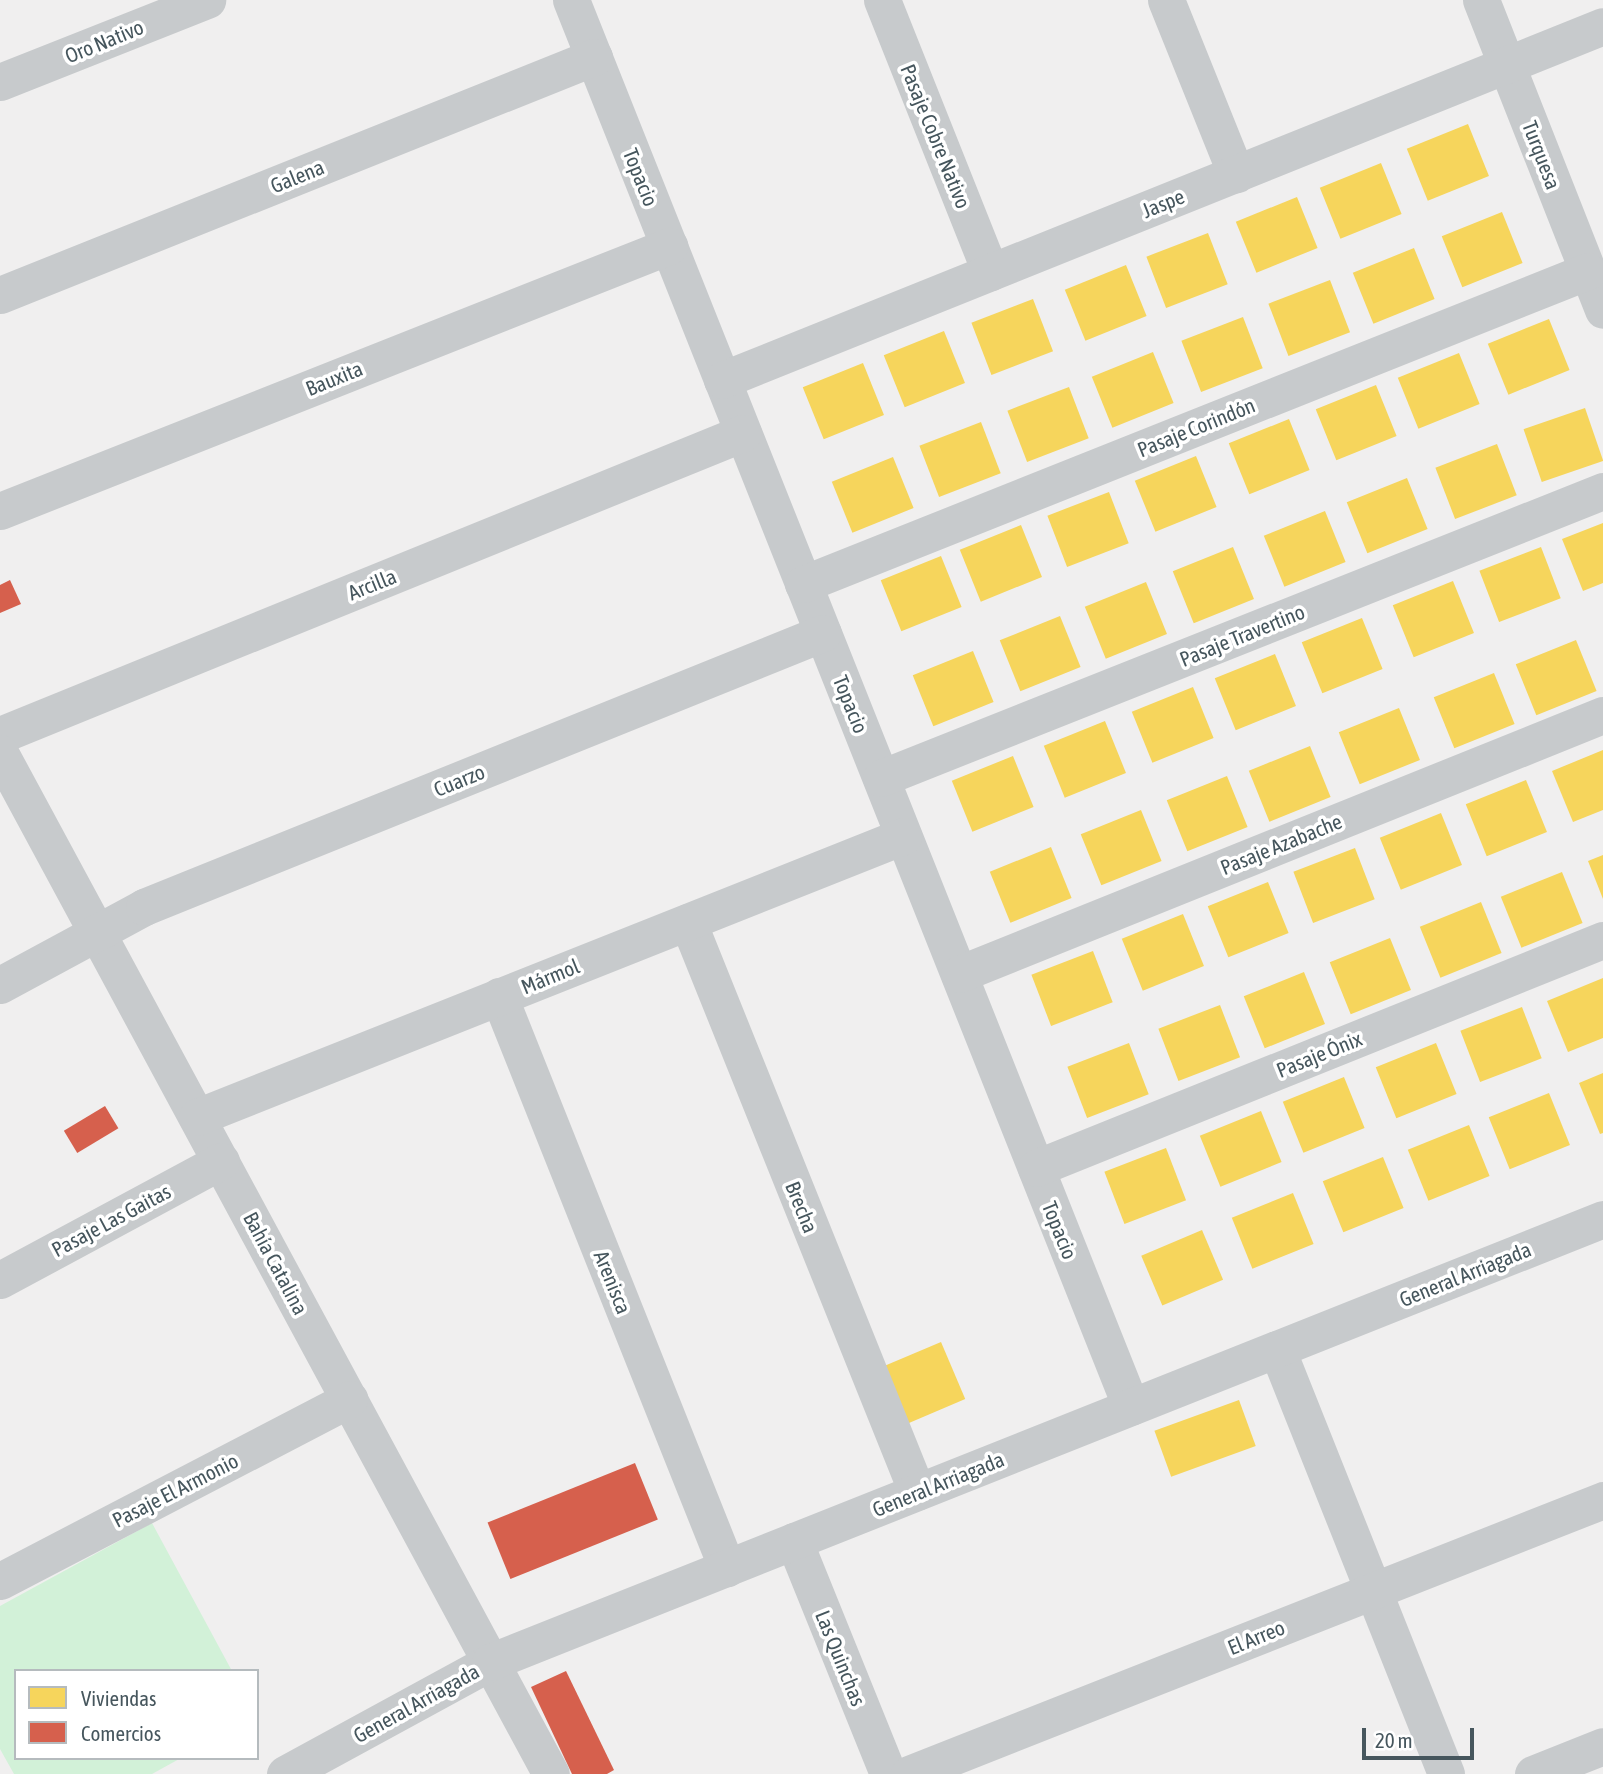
<!DOCTYPE html>
<html>
<head>
<meta charset="utf-8">
<style>
  body { margin:0 }
  #map { position:relative; width:1603px; height:1774px; overflow:hidden; background:#f0efef; font-family:"Asap Condensed",sans-serif }
  div>[style] { position:absolute }
  .green>* { inset:0; background:#d2f1d8 }
  .homes>* { inset:0; background:#f6d55c; transform-origin:0 0 }
  .shops>* { inset:0; background:#d6604d; transform-origin:0 0 }
  .minor>* { height:37px; margin:-18.5px; padding:0 18.5px; transform-origin:18.5px; border-radius:18.5px; background:#c7cacc }
  span { translate:-50% -50%; white-space:nowrap; text-align:center; line-height:1.15; -webkit-text-stroke:7px #fff; paint-order:stroke }
  .street-label { font-size:21px; color:#46565d }
  .legend { position:absolute; left:14px; top:1669px; width:245px; height:91px; box-sizing:border-box; background:#fff; border:2px solid #b5bbbe; margin:0; padding:9px 12px; list-style:none; font-size:21px; color:#46565d }
  .legend li { display:flex; align-items:center; gap:14px; height:35px }
  .legend b { width:35px; border:2px solid #b5bbbe }
  .scale { position:absolute; left:1362px; top:1728px; width:112px; height:32px; box-sizing:border-box; border:4px solid #46565d; border-top:0; padding-left:9px; font-size:21px; line-height:24px; white-space:nowrap; color:#46565d; -webkit-text-stroke:5px #fff; paint-order:stroke }
</style>
</head>
<body>
<div id="map">
  <div class="green">
    <i style="clip-path:polygon(152px 1523px,232px 1671px,16px 1671px,16px 1758px,181px 1758px,152px 1774px,14px 1774px,0 1749px,0 1606px)"></i>
  </div>
  <div class="homes">
    <i style="left:1468px;top:124px;width:56px;height:66px;rotate:68deg"></i>
    <i style="left:1381px;top:163px;width:55px;height:66px;rotate:68deg"></i>
    <i style="left:1297px;top:197px;width:55px;height:66px;rotate:68deg"></i>
    <i style="left:1502px;top:212px;width:55px;height:65px;rotate:68deg"></i>
    <i style="left:1208px;top:233px;width:55px;height:66px;rotate:69deg"></i>
    <i style="left:1414px;top:248px;width:55px;height:66px;rotate:68deg"></i>
    <i style="left:1126px;top:265px;width:55px;height:66px;rotate:68deg"></i>
    <i style="left:1330px;top:280px;width:56px;height:66px;rotate:69deg"></i>
    <i style="left:1033px;top:299px;width:56px;height:66px;rotate:69deg"></i>
    <i style="left:1243px;top:317px;width:55px;height:66px;rotate:69deg"></i>
    <i style="left:1549px;top:319px;width:55px;height:66px;rotate:68deg"></i>
    <i style="left:944px;top:331px;width:56px;height:65px;rotate:68deg"></i>
    <i style="left:1153px;top:352px;width:55px;height:66px;rotate:68deg"></i>
    <i style="left:1459px;top:353px;width:55px;height:66px;rotate:68deg"></i>
    <i style="left:863px;top:363px;width:56px;height:65px;rotate:68deg"></i>
    <i style="left:1376px;top:385px;width:55px;height:65px;rotate:68deg"></i>
    <i style="left:1069px;top:387px;width:55px;height:66px;rotate:69deg"></i>
    <i style="left:1585px;top:408px;width:56px;height:65px;rotate:71deg"></i>
    <i style="left:1289px;top:419px;width:55px;height:65px;rotate:68deg"></i>
    <i style="left:981px;top:422px;width:55px;height:66px;rotate:69deg"></i>
    <i style="left:1497px;top:444px;width:55px;height:66px;rotate:69deg"></i>
    <i style="left:1196px;top:456px;width:55px;height:66px;rotate:68deg"></i>
    <i style="left:893px;top:457px;width:55px;height:66px;rotate:68deg"></i>
    <i style="left:1407px;top:478px;width:55px;height:65px;rotate:68deg"></i>
    <i style="left:1109px;top:492px;width:55px;height:66px;rotate:69deg"></i>
    <i style="left:1325px;top:511px;width:55px;height:66px;rotate:68deg"></i>
    <i style="clip-path:polygon(1603px 523px,1603px 583px,1583px 591px,1562px 539px)"></i>
    <i style="left:1021px;top:525px;width:56px;height:66px;rotate:68deg"></i>
    <i style="left:1233px;top:547px;width:56px;height:65px;rotate:68deg"></i>
    <i style="left:1541px;top:547px;width:55px;height:66px;rotate:69deg"></i>
    <i style="left:941px;top:556px;width:55px;height:65px;rotate:68deg"></i>
    <i style="left:1453px;top:581px;width:56px;height:65px;rotate:68deg"></i>
    <i style="left:1146px;top:582px;width:56px;height:66px;rotate:68deg"></i>
    <i style="left:1060px;top:616px;width:55px;height:65px;rotate:68deg"></i>
    <i style="left:1362px;top:618px;width:55px;height:65px;rotate:68deg"></i>
    <i style="left:1576px;top:640px;width:55px;height:65px;rotate:68deg"></i>
    <i style="left:973px;top:651px;width:55px;height:65px;rotate:68deg"></i>
    <i style="left:1275px;top:654px;width:56px;height:65px;rotate:68deg"></i>
    <i style="left:1494px;top:673px;width:55px;height:65px;rotate:68deg"></i>
    <i style="left:1193px;top:687px;width:55px;height:66px;rotate:68deg"></i>
    <i style="left:1399px;top:708px;width:56px;height:65px;rotate:68deg"></i>
    <i style="left:1105px;top:721px;width:56px;height:66px;rotate:68deg"></i>
    <i style="left:1310px;top:746px;width:55px;height:66px;rotate:68deg"></i>
    <i style="clip-path:polygon(1603px 750px,1603px 810px,1573px 822px,1552px 771px)"></i>
    <i style="left:1013px;top:756px;width:55px;height:66px;rotate:68deg"></i>
    <i style="left:1227px;top:776px;width:55px;height:65px;rotate:68deg"></i>
    <i style="left:1526px;top:780px;width:56px;height:65px;rotate:68deg"></i>
    <i style="left:1141px;top:810px;width:55px;height:65px;rotate:68deg"></i>
    <i style="left:1441px;top:813px;width:56px;height:66px;rotate:68deg"></i>
    <i style="left:1051px;top:847px;width:55px;height:66px;rotate:68deg"></i>
    <i style="left:1355px;top:848px;width:55px;height:66px;rotate:69deg"></i>
    <i style="clip-path:polygon(1603px 855px,1603px 899px,1588px 861px)"></i>
    <i style="left:1562px;top:872px;width:55px;height:66px;rotate:68deg"></i>
    <i style="left:1268px;top:882px;width:55px;height:65px;rotate:68deg"></i>
    <i style="left:1481px;top:902px;width:55px;height:66px;rotate:68deg"></i>
    <i style="left:1183px;top:914px;width:56px;height:66px;rotate:68deg"></i>
    <i style="left:1390px;top:938px;width:56px;height:65px;rotate:68deg"></i>
    <i style="left:1093px;top:951px;width:55px;height:66px;rotate:69deg"></i>
    <i style="left:1304px;top:972px;width:56px;height:65px;rotate:68deg"></i>
    <i style="clip-path:polygon(1603px 978px,1603px 1038px,1568px 1052px,1547px 1001px)"></i>
    <i style="left:1220px;top:1005px;width:56px;height:66px;rotate:69deg"></i>
    <i style="left:1522px;top:1007px;width:55px;height:66px;rotate:69deg"></i>
    <i style="left:1129px;top:1043px;width:55px;height:66px;rotate:69deg"></i>
    <i style="left:1436px;top:1043px;width:55px;height:65px;rotate:68deg"></i>
    <i style="clip-path:polygon(1603px 1073px,1603px 1133px,1600px 1134px,1579px 1083px)"></i>
    <i style="left:1344px;top:1077px;width:55px;height:66px;rotate:68deg"></i>
    <i style="left:1549px;top:1093px;width:56px;height:65px;rotate:68deg"></i>
    <i style="left:1261px;top:1111px;width:55px;height:66px;rotate:68deg"></i>
    <i style="left:1469px;top:1125px;width:55px;height:66px;rotate:68deg"></i>
    <i style="left:1166px;top:1148px;width:56px;height:66px;rotate:69deg"></i>
    <i style="left:1383px;top:1157px;width:55px;height:65px;rotate:68deg"></i>
    <i style="left:1293px;top:1193px;width:55px;height:66px;rotate:68deg"></i>
    <i style="left:1202px;top:1230px;width:54px;height:66px;rotate:67deg"></i>
    <i style="left:941px;top:1342px;width:62px;height:63px;rotate:67deg"></i>
    <i style="left:1239px;top:1400px;width:49px;height:90px;rotate:70deg"></i>
  </div>
  <div class="shops">
    <i style="clip-path:polygon(10px 580px,21px 604px,0 613px,0 585px)"></i>
    <i style="left:105px;top:1106px;width:26px;height:48px;rotate:59deg"></i>
    <i style="left:635px;top:1463px;width:61px;height:159px;rotate:68deg"></i>
    <i style="clip-path:polygon(566px 1671px,614px 1770px,607px 1774px,572px 1774px,531px 1687px)"></i>
  </div>
  <div class="minor">
    <i style="left:571px;top:0;width:1514px;rotate:68.3deg"></i>
    <i style="left:882px;top:0;width:293px;rotate:68.3deg"></i>
    <i style="left:1166px;top:0;width:188px;rotate:68.1deg"></i>
    <i style="left:1481px;top:0;width:333px;rotate:68.5deg"></i>
    <i style="left:0;top:82px;width:223px;rotate:-21.6deg"></i>
    <i style="left:0;top:295px;width:640px;rotate:-21.83deg"></i>
    <i style="left:722px;top:380px;width:949px;rotate:-21.89deg"></i>
    <i style="left:0;top:511px;width:720px;rotate:-21.61deg"></i>
    <i style="left:803px;top:584px;width:845px;rotate:-21.74deg"></i>
    <i style="left:0;top:735px;width:802px;rotate:-22.12deg"></i>
    <i style="left:0;top:753px;width:1160px;rotate:61.65deg"></i>
    <i style="left:881px;top:778px;width:777px;rotate:-21.68deg"></i>
    <i style="left:688px;top:922px;width:614px;rotate:68.11deg"></i>
    <i style="left:959px;top:974px;width:694px;rotate:-21.91deg"></i>
    <i style="left:0;top:985px;width:164px;rotate:-28.4deg"></i>
    <i style="left:144px;top:907px;width:732px;rotate:-21.98deg"></i>
    <i style="left:499px;top:996px;width:616px;rotate:68.27deg"></i>
    <i style="left:197px;top:1117px;width:760px;rotate:-21.7deg"></i>
    <i style="left:1036px;top:1168px;width:611px;rotate:-21.91deg"></i>
    <i style="left:0;top:1280px;width:251px;rotate:-28.3deg"></i>
    <i style="left:1277px;top:1349px;width:457px;rotate:68.3deg"></i>
    <i style="left:794px;top:1541px;width:251px;rotate:68deg"></i>
    <i style="left:0;top:1581px;width:394px;rotate:-27.5deg"></i>
    <i style="left:285px;top:1774px;width:234px;rotate:-28.6deg"></i>
    <i style="left:490px;top:1662px;width:1198px;rotate:-21.7deg"></i>
    <i style="left:909px;top:1774px;width:746px;rotate:-21.54deg"></i>
    <i style="left:1533px;top:1774px;width:75px;rotate:-21.8deg"></i>
  </div>
  <div class="street-label">
    <span style="left:104px;top:41px;rotate:-22deg">Oro Nativo</span>
    <span style="left:936px;top:136px;rotate:68deg">Pasaje Cobre Nativo</span>
    <span style="left:1542px;top:155px;rotate:69deg">Turquesa</span>
    <span style="left:297px;top:176px;rotate:-22deg">Galena</span>
    <span style="left:641px;top:177px;rotate:68deg">Topacio</span>
    <span style="left:1163px;top:203px;rotate:-22deg">Jaspe</span>
    <span style="left:334px;top:378px;rotate:-22deg">Bauxita</span>
    <span style="left:1196px;top:427px;rotate:-22deg">Pasaje Corindón</span>
    <span style="left:372px;top:584px;rotate:-22deg">Arcilla</span>
    <span style="left:1242px;top:635px;rotate:-22deg">Pasaje Travertino</span>
    <span style="left:851px;top:704px;rotate:68deg">Topacio</span>
    <span style="left:459px;top:780px;rotate:-22deg">Cuarzo</span>
    <span style="left:1281px;top:844px;rotate:-22deg">Pasaje Azabache</span>
    <span style="left:550px;top:976px;rotate:-22deg">Mármol</span>
    <span style="left:1319px;top:1054px;rotate:-22deg">Pasaje Ónix</span>
    <span style="left:802px;top:1207px;rotate:68deg">Brecha</span>
    <span style="left:111px;top:1220px;rotate:-28deg">Pasaje Las Gaitas</span>
    <span style="left:1060px;top:1230px;rotate:68deg">Topacio</span>
    <span style="left:276px;top:1263px;rotate:62deg">Bahía Catalina</span>
    <span style="left:1465px;top:1274px;rotate:-22deg">General Arriagada</span>
    <span style="left:613px;top:1282px;rotate:68deg">Arenisca</span>
    <span style="left:938px;top:1484px;rotate:-22deg">General Arriagada</span>
    <span style="left:175px;top:1490px;rotate:-27deg">Pasaje El Armonio</span>
    <span style="left:1256px;top:1637px;rotate:-22deg">El Arreo</span>
    <span style="left:841px;top:1658px;rotate:68deg">Las Quinchas</span>
    <span style="left:416px;top:1703px;rotate:-29deg">General Arriagada</span>
  </div>
  <ul class="legend">
  <li><b style="height:19px;background:#f6d55c"></b>Viviendas</li>
  <li><b style="height:19px;background:#d6604d"></b>Comercios</li>
  </ul>
  <div class="scale">20 m</div>
</div>
</body>
</html>
